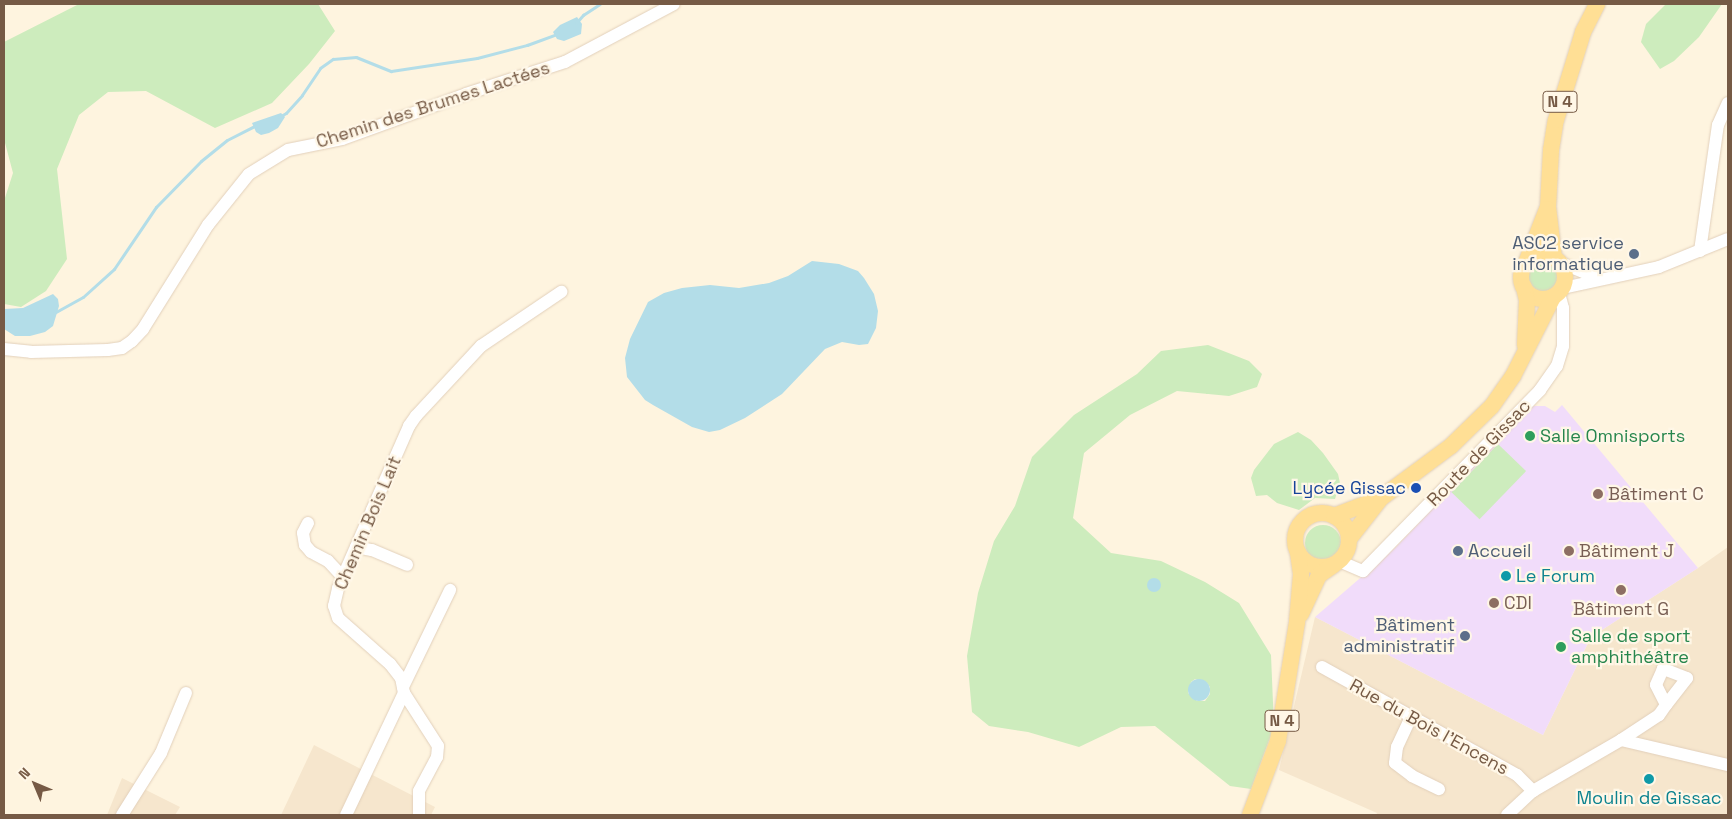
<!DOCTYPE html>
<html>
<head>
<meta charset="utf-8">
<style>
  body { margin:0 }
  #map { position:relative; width:1732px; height:819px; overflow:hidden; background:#fef4df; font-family:"Space Grotesk",sans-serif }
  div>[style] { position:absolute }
  .residential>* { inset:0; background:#f6e6cd }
  .education>* { inset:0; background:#f1dcfa }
  .green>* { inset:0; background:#cdecbd; transform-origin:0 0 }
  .round { border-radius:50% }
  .water>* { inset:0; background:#b3dde8 }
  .stream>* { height:3px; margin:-1.5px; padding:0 1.5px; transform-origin:1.5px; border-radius:1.5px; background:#b3dde8 }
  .roads { filter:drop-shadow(0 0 1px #e2d0bb) drop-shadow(0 0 1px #e2d0bb) }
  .minor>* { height:12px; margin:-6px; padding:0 6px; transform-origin:6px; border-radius:6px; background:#fff }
  .major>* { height:16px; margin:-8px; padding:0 8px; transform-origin:8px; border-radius:8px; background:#ffdf95 }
  .major>.ring { margin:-8px; padding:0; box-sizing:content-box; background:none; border:16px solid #ffdf95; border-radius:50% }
  .dots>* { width:14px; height:14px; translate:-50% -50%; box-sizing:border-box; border:2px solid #fff7e7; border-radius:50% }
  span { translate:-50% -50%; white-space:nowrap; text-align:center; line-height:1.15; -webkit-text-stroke:4.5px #fff7e7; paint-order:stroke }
  .shield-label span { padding:1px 4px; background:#fff7e7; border:1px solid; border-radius:4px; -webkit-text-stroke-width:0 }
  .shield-label { font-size:16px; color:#765a45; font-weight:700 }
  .street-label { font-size:18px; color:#765a45 }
  .service-label { font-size:18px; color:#4e5e75 }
  .right { translate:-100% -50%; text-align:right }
  .left { translate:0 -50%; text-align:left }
  .leisure-label { font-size:18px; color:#27864d }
  .transit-label { font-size:18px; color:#164399 }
  .education-label { font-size:18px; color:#785e54 }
  .culture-label { font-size:18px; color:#0d838f }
  .frame { position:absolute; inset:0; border:5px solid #765a45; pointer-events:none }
  .north { position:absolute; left:10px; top:759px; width:50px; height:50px; -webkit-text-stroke:4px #fff7e7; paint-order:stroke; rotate:315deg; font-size:14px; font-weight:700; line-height:20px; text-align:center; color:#765a45 }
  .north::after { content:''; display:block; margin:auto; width:18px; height:22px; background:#765a45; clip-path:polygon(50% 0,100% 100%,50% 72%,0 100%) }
</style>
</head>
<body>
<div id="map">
  <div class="residential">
    <i style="clip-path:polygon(1728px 547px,1728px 815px,1376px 815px,1377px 813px,1279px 770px,1315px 617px,1543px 735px,1591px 637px,1698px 568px)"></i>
    <i style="clip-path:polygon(314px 745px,435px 807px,431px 815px,281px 815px)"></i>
    <i style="clip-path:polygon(122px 778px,180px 807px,175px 815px,107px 815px)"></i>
  </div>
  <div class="education">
    <i style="clip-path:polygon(1562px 405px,1698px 568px,1591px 637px,1543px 735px,1315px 617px,1395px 548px,1530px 406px,1545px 406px,1555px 412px)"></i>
  </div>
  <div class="green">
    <i style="clip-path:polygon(79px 4px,318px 4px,335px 31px,309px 64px,272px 103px,215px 128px,146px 91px,108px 92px,79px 115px,57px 169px,67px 259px,46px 291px,21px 307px,4px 304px,4px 201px,13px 173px,4px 139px,4px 42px)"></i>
    <i style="clip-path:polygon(1666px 4px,1722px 4px,1699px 37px,1674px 61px,1660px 69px,1641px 42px,1646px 24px)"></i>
    <i class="round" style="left:1526px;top:260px;width:36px;height:36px"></i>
    <i style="clip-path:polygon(evenodd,1208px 345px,1249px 361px,1262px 374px,1257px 387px,1229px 396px,1177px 391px,1130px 415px,1084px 453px,1073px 518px,1111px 553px,1161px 561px,1205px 582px,1239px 603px,1271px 655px,1274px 727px,1251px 789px,1230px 786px,1155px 726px,1121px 727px,1079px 747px,1028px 732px,989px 726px,972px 712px,967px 656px,978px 593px,994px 541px,1015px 506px,1032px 457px,1074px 415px,1137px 374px,1161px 351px,1208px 345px,1195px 679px,1207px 683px,1210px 687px,1210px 694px,1205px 701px,1197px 701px,1188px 693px,1191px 682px,1195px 679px)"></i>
    <i style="clip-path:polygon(1298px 432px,1311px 440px,1323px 453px,1338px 474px,1340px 483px,1335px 499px,1315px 498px,1299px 510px,1277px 503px,1267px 495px,1256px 496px,1251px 478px,1254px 470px,1274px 444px)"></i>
    <i style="left:1498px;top:444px;width:39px;height:67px;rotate:44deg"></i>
    <i class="round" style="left:1305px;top:525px;width:36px;height:36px"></i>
  </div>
  <div class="water">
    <i style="clip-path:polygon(577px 17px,582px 24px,581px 34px,564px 41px,557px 39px,553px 32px,560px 25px)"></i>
    <i style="clip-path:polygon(281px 113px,285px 117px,278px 128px,269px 133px,261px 135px,256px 132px,252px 123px)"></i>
    <i style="clip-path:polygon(812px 261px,839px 264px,858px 271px,864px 278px,874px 294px,878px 311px,876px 328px,868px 344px,859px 345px,842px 342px,825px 349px,782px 394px,745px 418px,720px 430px,709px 432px,692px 427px,653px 405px,645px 400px,627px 377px,625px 358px,630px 339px,648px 302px,664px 293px,682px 288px,710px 285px,739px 288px,769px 283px,788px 276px)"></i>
    <i style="clip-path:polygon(53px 294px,58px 299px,59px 306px,53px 326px,45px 332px,30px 336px,15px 336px,4px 329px,4px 309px,23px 308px)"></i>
    <i class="round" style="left:1147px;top:578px;width:14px;height:14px"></i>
    <i class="round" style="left:1188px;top:679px;width:22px;height:22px"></i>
  </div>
  <div class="stream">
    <i style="left:576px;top:23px;width:11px;rotate:-49deg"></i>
    <i style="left:583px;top:15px;width:20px;rotate:-33deg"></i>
    <i style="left:279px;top:117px;width:8px;rotate:-30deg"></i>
    <i style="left:286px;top:113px;width:24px;rotate:-48deg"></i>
    <i style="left:302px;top:95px;width:32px;rotate:-56deg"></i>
    <i style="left:320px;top:68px;width:16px;rotate:-35deg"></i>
    <i style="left:333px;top:59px;width:23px;rotate:-5deg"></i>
    <i style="left:356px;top:57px;width:38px;rotate:22deg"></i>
    <i style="left:391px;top:71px;width:87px;rotate:-8.6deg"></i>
    <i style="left:477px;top:58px;width:52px;rotate:-14.6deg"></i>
    <i style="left:527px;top:45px;width:33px;rotate:-20deg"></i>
    <i style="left:54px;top:313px;width:33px;rotate:-29deg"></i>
    <i style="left:83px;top:297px;width:42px;rotate:-42.1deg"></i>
    <i style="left:114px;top:269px;width:75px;rotate:-55.9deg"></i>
    <i style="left:156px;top:207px;width:64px;rotate:-45.6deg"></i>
    <i style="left:201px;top:161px;width:33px;rotate:-39deg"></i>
    <i style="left:227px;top:140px;width:34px;rotate:-27deg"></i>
  </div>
  <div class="roads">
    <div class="minor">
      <i style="left:1700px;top:251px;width:127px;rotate:-81.9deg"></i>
      <i style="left:1718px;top:125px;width:24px;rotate:-66deg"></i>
      <i style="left:1559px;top:262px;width:44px;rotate:22.5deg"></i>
      <i style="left:1563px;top:288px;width:98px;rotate:-12.3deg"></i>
      <i style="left:1659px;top:267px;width:74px;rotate:-22.1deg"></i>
      <i style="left:4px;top:349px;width:27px;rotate:6deg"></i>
      <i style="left:31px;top:352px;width:77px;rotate:-1.5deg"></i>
      <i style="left:108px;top:350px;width:14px;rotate:-8deg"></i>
      <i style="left:122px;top:348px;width:12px;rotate:-35deg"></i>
      <i style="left:132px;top:341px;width:16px;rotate:-47deg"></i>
      <i style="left:143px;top:329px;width:123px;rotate:-58deg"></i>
      <i style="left:208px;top:225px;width:65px;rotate:-51.2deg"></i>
      <i style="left:249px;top:174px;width:46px;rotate:-31.6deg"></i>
      <i style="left:288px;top:150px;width:55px;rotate:-11.5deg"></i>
      <i style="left:342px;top:139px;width:132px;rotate:-19.9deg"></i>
      <i style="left:466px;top:94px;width:104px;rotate:-17.9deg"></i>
      <i style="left:565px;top:62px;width:123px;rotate:-28deg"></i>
      <i style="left:308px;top:523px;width:11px;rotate:117deg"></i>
      <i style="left:303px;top:533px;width:12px;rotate:81deg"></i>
      <i style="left:305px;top:545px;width:9px;rotate:49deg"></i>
      <i style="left:311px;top:552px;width:19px;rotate:28deg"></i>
      <i style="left:328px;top:561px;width:22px;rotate:47deg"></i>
      <i style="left:356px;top:547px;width:16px;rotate:11deg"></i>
      <i style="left:372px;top:550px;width:38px;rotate:23deg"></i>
      <i style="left:1339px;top:561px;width:26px;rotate:23deg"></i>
      <i style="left:1363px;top:571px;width:253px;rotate:-45.6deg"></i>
      <i style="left:1540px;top:390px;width:29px;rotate:-55deg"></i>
      <i style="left:1557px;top:366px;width:21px;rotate:-73deg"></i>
      <i style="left:1563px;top:346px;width:38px;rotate:-90deg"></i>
      <i style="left:1563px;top:308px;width:16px;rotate:-105deg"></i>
      <i style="left:1322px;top:667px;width:223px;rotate:29deg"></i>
      <i style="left:1517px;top:775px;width:23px;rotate:45deg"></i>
      <i style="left:403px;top:687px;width:108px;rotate:-64.1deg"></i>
      <i style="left:404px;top:693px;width:63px;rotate:57.3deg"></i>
      <i style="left:438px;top:746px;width:11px;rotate:95deg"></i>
      <i style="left:437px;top:757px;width:38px;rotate:118deg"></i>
      <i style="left:419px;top:791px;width:24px;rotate:90deg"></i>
      <i style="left:1411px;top:717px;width:33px;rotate:115deg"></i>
      <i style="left:1397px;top:747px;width:16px;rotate:97deg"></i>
      <i style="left:1395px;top:763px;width:21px;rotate:37deg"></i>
      <i style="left:1412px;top:776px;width:30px;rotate:26deg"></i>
      <i style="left:1621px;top:740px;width:45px;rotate:-33.3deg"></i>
      <i style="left:1659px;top:715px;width:12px;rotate:-55deg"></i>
      <i style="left:1666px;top:705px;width:34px;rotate:-52deg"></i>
      <i style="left:1687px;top:678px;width:26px;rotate:-159deg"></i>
      <i style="left:1663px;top:669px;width:17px;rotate:114deg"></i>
      <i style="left:1656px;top:685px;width:22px;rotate:63deg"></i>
      <i style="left:122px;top:815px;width:73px;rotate:-57.8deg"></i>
      <i style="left:161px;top:753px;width:65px;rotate:-67.4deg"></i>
      <i style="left:346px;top:815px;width:135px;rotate:-64.6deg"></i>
      <i style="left:404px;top:693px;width:15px;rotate:-101deg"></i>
      <i style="left:401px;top:678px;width:18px;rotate:-128deg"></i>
      <i style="left:390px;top:664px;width:69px;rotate:-138.5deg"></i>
      <i style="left:338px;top:618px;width:13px;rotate:-108deg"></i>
      <i style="left:334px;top:606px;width:18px;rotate:-77deg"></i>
      <i style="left:338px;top:588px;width:85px;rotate:-66.4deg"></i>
      <i style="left:372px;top:510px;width:92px;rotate:-66.2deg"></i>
      <i style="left:409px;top:426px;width:12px;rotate:-55deg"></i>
      <i style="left:416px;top:416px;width:96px;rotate:-47.1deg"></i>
      <i style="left:481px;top:346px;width:97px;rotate:-34deg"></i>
      <i style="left:1507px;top:815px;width:35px;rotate:-43deg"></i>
      <i style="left:1533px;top:791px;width:102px;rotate:-30.1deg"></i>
      <i style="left:1621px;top:740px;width:110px;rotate:13.2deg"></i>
    </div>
    <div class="major">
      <i class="ring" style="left:1521px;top:255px;width:28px;height:28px"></i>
      <i style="left:1554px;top:258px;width:51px;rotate:-96.7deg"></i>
      <i style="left:1548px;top:207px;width:57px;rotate:-87deg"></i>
      <i style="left:1551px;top:150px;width:30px;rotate:-81deg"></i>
      <i style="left:1556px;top:120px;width:92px;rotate:-72.9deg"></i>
      <i style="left:1583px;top:32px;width:31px;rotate:-63deg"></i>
      <i style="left:1526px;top:263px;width:58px;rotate:-68.7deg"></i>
      <i style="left:1524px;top:287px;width:13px;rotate:77deg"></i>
      <i style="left:1527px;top:300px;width:45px;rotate:92.5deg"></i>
      <i class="ring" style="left:1295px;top:513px;width:38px;height:38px"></i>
      <i style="left:1334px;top:516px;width:48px;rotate:-20.7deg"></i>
      <i style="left:1349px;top:539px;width:52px;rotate:-52deg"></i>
      <i style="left:1381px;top:498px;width:87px;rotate:-36.6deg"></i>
      <i style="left:1451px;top:446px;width:57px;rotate:-44.3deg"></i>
      <i style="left:1492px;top:406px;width:37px;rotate:-55deg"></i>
      <i style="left:1513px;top:376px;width:89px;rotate:-63.1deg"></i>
      <i style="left:1301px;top:614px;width:43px;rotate:-65.2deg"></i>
      <i style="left:1319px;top:575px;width:18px;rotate:-34deg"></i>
      <i style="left:1250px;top:815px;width:79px;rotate:-69.3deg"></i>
      <i style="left:1278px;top:741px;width:121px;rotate:-80.9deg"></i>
      <i style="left:1297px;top:622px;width:48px;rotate:-85.2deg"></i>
      <i style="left:1301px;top:574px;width:22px;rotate:-98deg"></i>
    </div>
  </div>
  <div class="dots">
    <i style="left:1634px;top:254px;background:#5c6f8a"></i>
    <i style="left:1530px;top:436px;background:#2e9e5b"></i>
    <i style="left:1416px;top:488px;background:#1a4fb4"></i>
    <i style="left:1598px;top:494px;background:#8d6e63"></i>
    <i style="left:1458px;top:551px;background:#5c6f8a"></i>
    <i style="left:1569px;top:551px;background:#8d6e63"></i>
    <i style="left:1506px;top:576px;background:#0f9aa8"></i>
    <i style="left:1621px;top:590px;background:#8d6e63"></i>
    <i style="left:1494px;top:603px;background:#8d6e63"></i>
    <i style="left:1465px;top:636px;background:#5c6f8a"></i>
    <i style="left:1561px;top:647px;background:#2e9e5b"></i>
    <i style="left:1649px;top:779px;background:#0f9aa8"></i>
  </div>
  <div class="shield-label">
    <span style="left:1560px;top:102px">N 4</span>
    <span style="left:1282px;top:721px">N 4</span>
  </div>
  <div class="street-label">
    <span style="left:433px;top:105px;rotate:-18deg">Chemin des Brumes Lactées</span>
    <span style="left:1479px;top:453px;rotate:-46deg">Route de Gissac</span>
    <span style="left:368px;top:523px;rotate:-67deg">Chemin Bois Lait</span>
    <span style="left:1429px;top:727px;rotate:29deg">Rue du Bois l'Encens</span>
  </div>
  <div class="service-label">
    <span class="right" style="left:1624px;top:254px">ASC2 service<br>informatique</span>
    <span class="left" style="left:1468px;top:551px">Accueil</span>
    <span class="right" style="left:1455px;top:636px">Bâtiment<br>administratif</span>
  </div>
  <div class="leisure-label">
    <span class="left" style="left:1540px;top:436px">Salle Omnisports</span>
    <span class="left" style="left:1571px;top:647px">Salle de sport<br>amphithéâtre</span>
  </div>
  <div class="transit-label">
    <span class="right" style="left:1406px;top:488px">Lycée Gissac</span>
  </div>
  <div class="education-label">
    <span class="left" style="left:1608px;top:494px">Bâtiment C</span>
    <span class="left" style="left:1579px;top:551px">Bâtiment J</span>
    <span class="left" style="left:1504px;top:603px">CDI</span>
    <span style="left:1621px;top:609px">Bâtiment G</span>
  </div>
  <div class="culture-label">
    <span class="left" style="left:1516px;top:576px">Le Forum</span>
    <span style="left:1649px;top:798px">Moulin de Gissac</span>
  </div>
  <div class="frame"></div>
  <div class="north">N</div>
</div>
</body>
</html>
